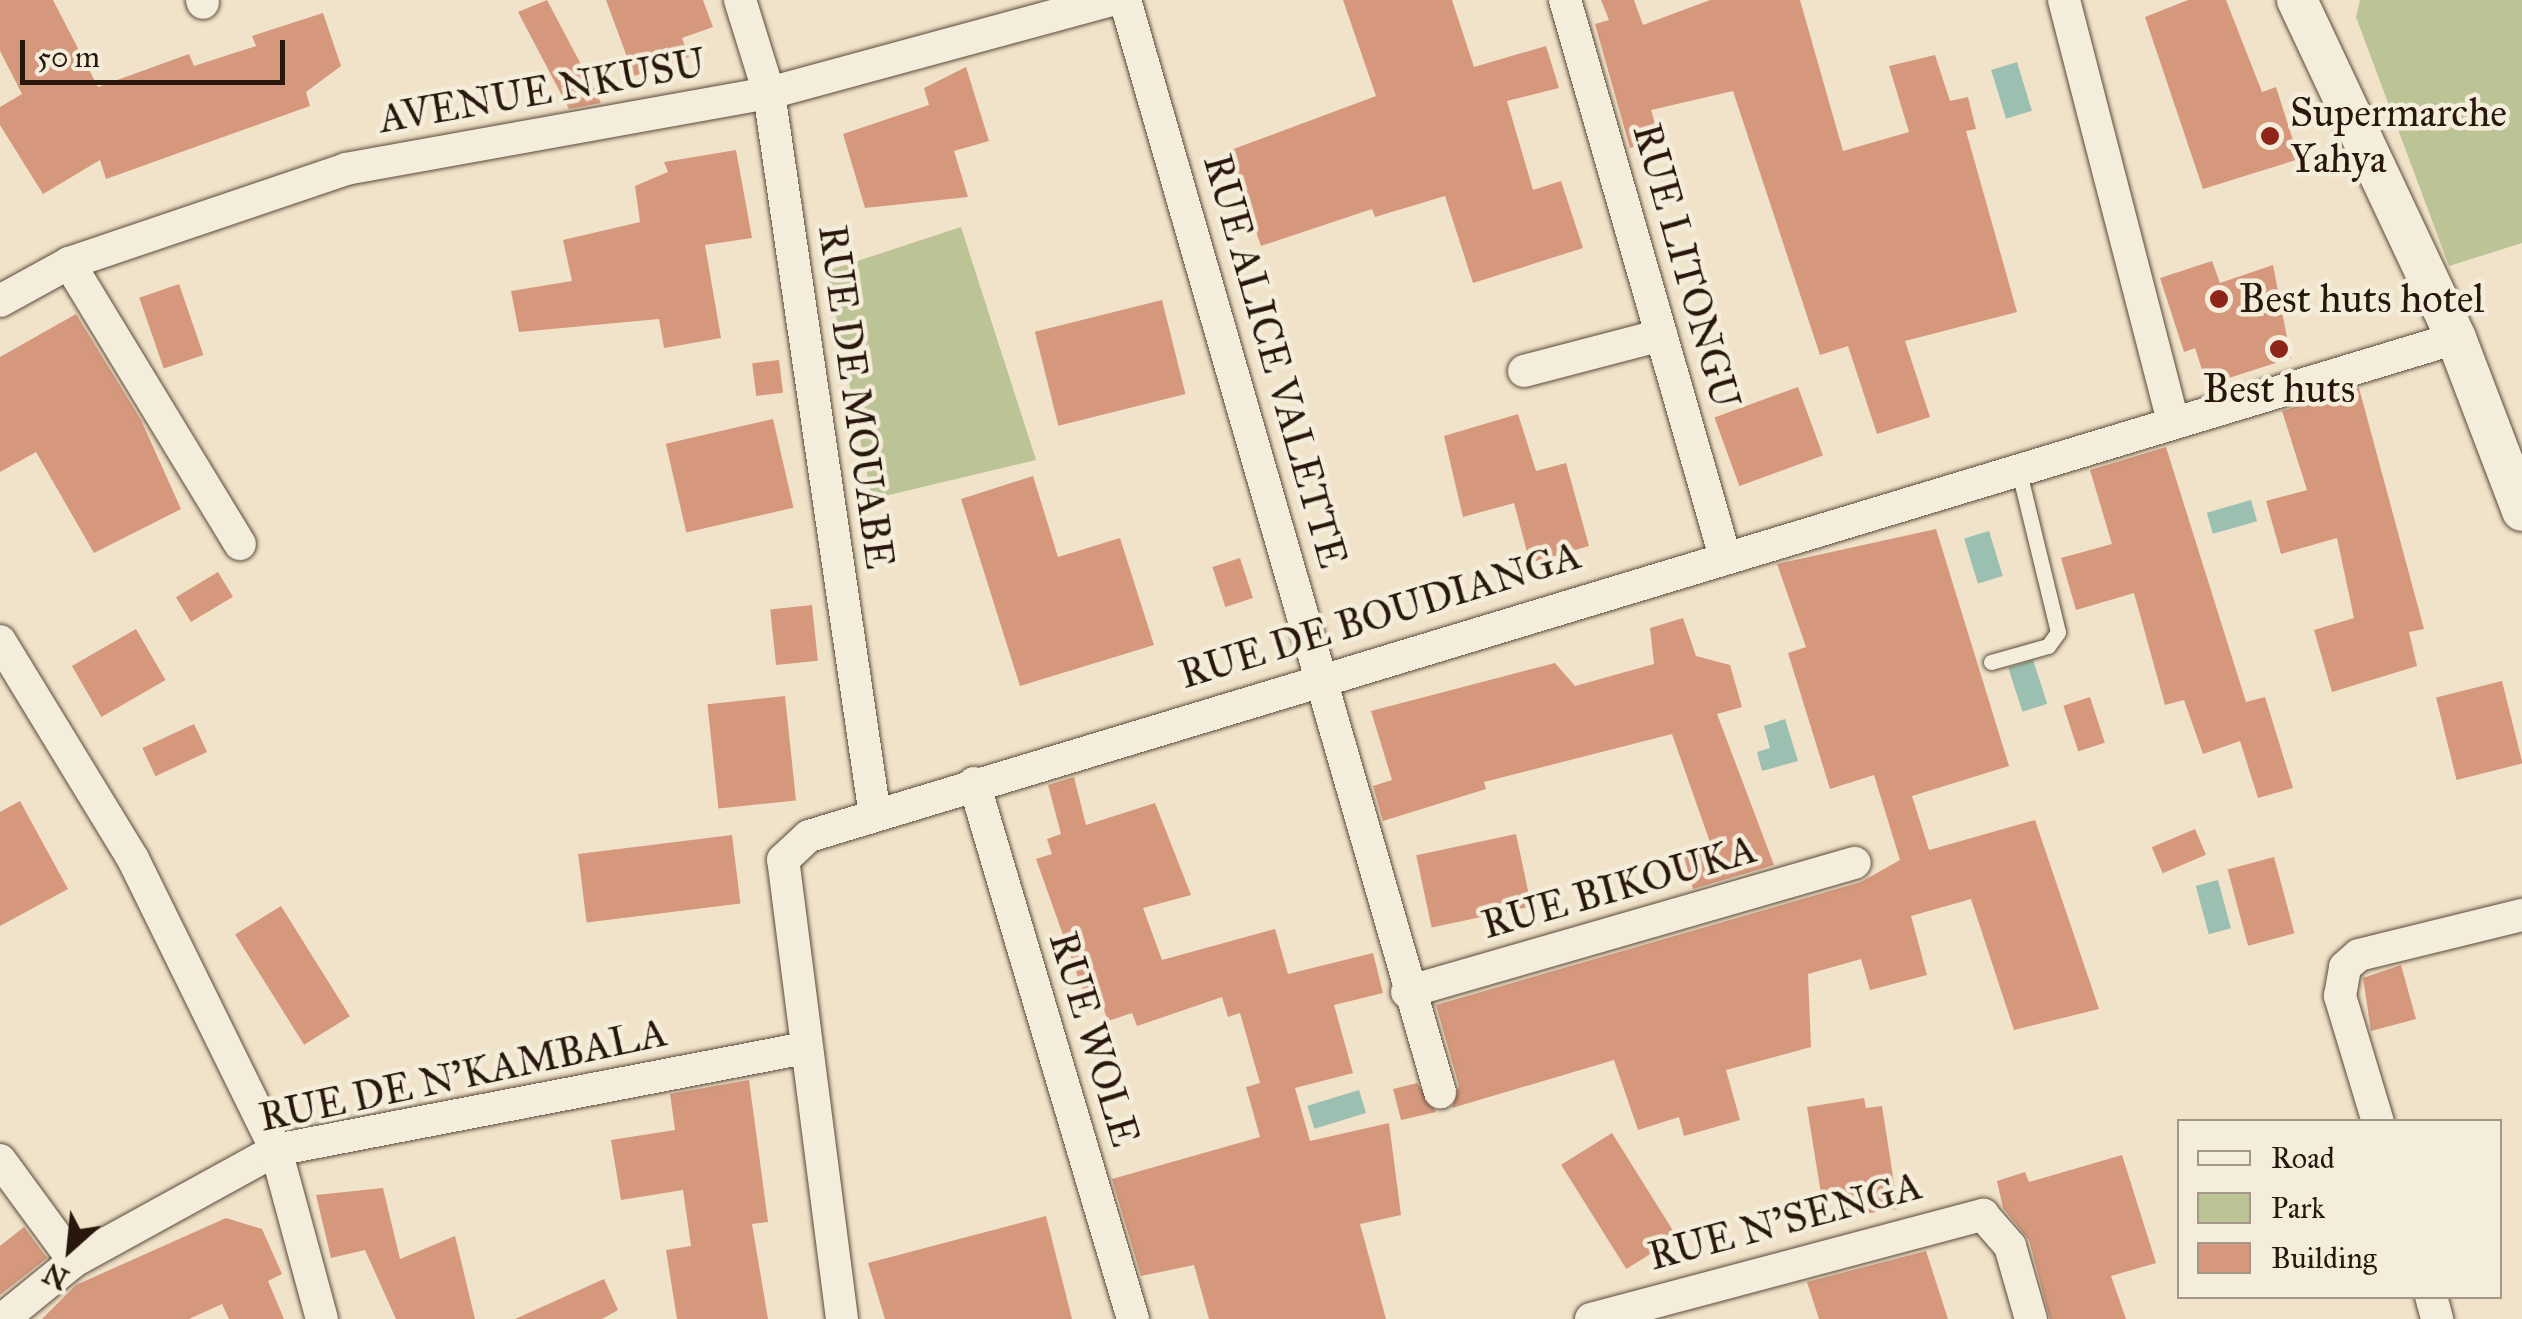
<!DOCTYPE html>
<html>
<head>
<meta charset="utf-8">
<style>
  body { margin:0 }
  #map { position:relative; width:2522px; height:1319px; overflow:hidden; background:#f0e3c9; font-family:"IM FELL Great Primer",serif }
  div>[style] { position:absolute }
  .green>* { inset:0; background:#bcc395 }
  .water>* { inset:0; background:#9bbfb1; transform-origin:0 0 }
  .building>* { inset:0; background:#d5987d; transform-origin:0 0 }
  .roads { filter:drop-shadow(0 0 2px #5b4a3a) drop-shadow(0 0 2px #5b4a3a) }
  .service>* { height:15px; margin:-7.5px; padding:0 7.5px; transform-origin:7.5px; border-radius:7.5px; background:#f5eddc }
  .minor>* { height:32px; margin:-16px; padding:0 16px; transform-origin:16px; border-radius:16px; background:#f5eddc }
  .tertiary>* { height:40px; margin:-20px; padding:0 20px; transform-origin:20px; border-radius:20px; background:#f5eddc }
  .dots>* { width:28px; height:28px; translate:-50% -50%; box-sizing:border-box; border:5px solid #f5eddc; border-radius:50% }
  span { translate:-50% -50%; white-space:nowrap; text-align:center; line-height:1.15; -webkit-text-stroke:9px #f5eddc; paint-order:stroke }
  .street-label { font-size:40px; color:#29170b }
  .poi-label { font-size:40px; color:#29170b }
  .left { translate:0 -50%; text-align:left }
  .legend { position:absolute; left:2177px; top:1119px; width:325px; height:180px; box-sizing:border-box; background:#f5eddc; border:2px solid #a39788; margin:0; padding:12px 18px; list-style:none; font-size:30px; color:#29170b }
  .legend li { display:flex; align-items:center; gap:20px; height:50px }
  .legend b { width:50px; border:2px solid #a39788 }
  .north { position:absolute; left:20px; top:1199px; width:100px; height:100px; -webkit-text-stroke:8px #f5eddc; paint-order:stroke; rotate:207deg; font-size:28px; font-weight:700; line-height:40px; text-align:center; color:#29170b }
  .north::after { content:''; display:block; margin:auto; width:35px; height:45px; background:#29170b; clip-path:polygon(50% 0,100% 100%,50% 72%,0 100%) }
  .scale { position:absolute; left:20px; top:40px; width:265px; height:45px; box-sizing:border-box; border:5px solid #29170b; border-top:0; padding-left:12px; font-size:30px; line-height:35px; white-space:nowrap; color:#29170b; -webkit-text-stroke:8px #f5eddc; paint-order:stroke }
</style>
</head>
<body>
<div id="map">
  <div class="green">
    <i style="clip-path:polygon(2360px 0,2522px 0,2522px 243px,2449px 266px,2356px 17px)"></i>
    <i style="clip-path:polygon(961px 227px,1036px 460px,872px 499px,827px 271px)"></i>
  </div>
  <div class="water">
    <i style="left:2017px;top:62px;width:51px;height:27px;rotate:73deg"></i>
    <i style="left:2251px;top:500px;width:22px;height:46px;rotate:74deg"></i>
    <i style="left:1989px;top:531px;width:47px;height:26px;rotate:73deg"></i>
    <i style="left:2033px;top:660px;width:46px;height:26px;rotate:72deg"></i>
    <i style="clip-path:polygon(1785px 719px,1798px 761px,1762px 771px,1757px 752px,1770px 748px,1764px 726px)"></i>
    <i style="left:2218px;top:880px;width:50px;height:23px;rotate:75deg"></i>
    <i style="left:1359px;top:1090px;width:24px;height:54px;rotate:73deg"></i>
  </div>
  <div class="building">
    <i style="clip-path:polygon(0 0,53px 0,98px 87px,189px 54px,194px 66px,256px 46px,252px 36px,323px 13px,341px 66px,306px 92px,310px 106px,106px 179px,100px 160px,43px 194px,0 125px,0 107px,22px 94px,0 51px)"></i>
    <i style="clip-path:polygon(547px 0,595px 91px,601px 103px,569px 109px,518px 12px)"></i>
    <i style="clip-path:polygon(606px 0,703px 0,713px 27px,682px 38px,689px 57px,634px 76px)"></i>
    <i style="clip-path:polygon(1343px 0,1452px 0,1474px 67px,1546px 46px,1559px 88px,1507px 101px,1533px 190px,1561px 181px,1583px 248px,1473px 283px,1445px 196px,1375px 217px,1372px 209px,1261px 246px,1228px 151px,1376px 96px)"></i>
    <i style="clip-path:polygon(1601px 0,1634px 0,1643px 25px,1710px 0,1800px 0,1843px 151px,1909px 132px,1889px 66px,1935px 55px,1950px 101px,1968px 97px,1976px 129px,1966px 131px,2017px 312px,1905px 341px,1930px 417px,1877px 434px,1848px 346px,1820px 355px,1733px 91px,1651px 110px,1660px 140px,1630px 148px,1595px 24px,1609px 20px)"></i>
    <i style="clip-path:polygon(2188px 0,2226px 0,2262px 92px,2276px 87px,2299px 159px,2203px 189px,2145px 17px)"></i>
    <i style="clip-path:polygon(966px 67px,989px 141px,954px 151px,968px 197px,865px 208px,843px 134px,929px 105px,924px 88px)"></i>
    <i style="clip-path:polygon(736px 150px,752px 238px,705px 245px,721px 338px,664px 348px,659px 319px,519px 332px,511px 291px,572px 281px,563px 240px,640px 222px,635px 186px,668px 172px,664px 162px)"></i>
    <i style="clip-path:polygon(2212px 261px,2220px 283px,2273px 265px,2291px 358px,2207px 385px,2195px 348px,2184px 352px,2160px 278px)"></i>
    <i style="left:179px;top:284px;width:75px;height:42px;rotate:71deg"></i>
    <i style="left:1162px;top:300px;width:97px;height:131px;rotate:76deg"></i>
    <i style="clip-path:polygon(76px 314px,141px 420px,181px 509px,94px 553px,36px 452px,0 472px,0 357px)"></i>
    <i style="left:779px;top:360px;width:33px;height:27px;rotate:83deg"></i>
    <i style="left:1798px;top:387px;width:73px;height:89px;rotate:70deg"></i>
    <i style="clip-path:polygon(2359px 388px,2424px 629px,2409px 632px,2417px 666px,2332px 692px,2314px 630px,2354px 618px,2337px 538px,2281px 554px,2266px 501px,2307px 490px,2282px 411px)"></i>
    <i style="clip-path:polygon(1518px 414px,1536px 471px,1566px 463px,1589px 546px,1530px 563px,1514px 503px,1463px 517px,1444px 436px)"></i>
    <i style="left:773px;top:419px;width:91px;height:110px;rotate:77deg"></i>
    <i style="clip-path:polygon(2166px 447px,2246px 702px,2265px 697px,2293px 788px,2258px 798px,2240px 741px,2203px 754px,2184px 700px,2165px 705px,2134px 593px,2076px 610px,2061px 558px,2112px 544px,2090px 470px)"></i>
    <i style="clip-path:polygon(1033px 476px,1058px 557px,1120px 538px,1154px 645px,1020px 686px,961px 499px)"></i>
    <i style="clip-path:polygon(1936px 529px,2009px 766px,1912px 796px,1929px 850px,2035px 820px,2099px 1009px,2014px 1030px,1971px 899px,1911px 916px,1927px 975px,1870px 990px,1861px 959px,1808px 974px,1811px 1047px,1726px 1070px,1740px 1120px,1684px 1136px,1679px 1117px,1638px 1130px,1614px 1060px,1452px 1108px,1459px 1086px,1436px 1005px,1861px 882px,1900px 860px,1874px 775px,1830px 789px,1788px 653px,1806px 647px,1777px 564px)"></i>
    <i style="left:1240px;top:558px;width:42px;height:29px;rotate:72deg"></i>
    <i style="left:218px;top:572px;width:29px;height:49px;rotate:59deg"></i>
    <i style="left:812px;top:605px;width:56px;height:42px;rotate:84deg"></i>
    <i style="clip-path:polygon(1683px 618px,1696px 656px,1730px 665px,1742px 707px,1717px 714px,1774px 865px,1693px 889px,1683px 853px,1711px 845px,1672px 734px,1484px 782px,1486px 789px,1383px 821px,1373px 786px,1392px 780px,1371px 711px,1555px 663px,1575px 686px,1654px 664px,1650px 628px)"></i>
    <i style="left:136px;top:629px;width:59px;height:74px;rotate:60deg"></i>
    <i style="left:2502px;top:681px;width:85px;height:68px;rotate:76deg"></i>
    <i style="left:785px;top:696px;width:105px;height:78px;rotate:84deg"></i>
    <i style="left:2090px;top:697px;width:48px;height:28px;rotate:72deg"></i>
    <i style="left:194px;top:724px;width:31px;height:57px;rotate:65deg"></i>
    <i style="clip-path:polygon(1074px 777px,1086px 825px,1155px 803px,1191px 895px,1143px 908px,1162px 960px,1275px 929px,1288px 974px,1373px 953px,1383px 993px,1334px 1005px,1353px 1073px,1295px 1088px,1310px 1141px,1389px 1123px,1401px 1215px,1360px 1224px,1386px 1319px,1209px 1319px,1194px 1265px,1141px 1276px,1112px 1179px,1260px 1137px,1246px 1087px,1260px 1083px,1240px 1013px,1228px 1017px,1222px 997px,1137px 1026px,1132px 1013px,1108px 1021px,1102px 1004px,1089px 1008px,1036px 859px,1052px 854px,1047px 839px,1061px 834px,1048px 785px)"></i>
    <i style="clip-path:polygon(20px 801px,68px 889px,0 926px,0 812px)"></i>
    <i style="left:2195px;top:829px;width:28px;height:47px;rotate:67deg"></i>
    <i style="left:1516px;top:834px;width:74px;height:102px;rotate:78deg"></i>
    <i style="left:732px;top:835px;width:69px;height:155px;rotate:83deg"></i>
    <i style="left:2274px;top:857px;width:79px;height:48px;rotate:75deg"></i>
    <i style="left:281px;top:906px;width:130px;height:54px;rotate:58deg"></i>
    <i style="clip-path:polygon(2401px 965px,2416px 1019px,2371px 1031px,2363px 978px)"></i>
    <i style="clip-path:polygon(749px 1080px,768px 1222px,752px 1224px,768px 1319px,677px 1319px,666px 1250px,691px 1246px,683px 1190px,621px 1200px,611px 1140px,675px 1130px,670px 1094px)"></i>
    <i style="clip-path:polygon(1417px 1083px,1436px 1112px,1401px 1120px,1393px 1089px)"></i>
    <i style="clip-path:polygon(1864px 1098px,1866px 1108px,1882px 1106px,1898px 1209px,1842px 1217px,1839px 1198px,1822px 1200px,1807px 1107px)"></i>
    <i style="left:1612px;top:1133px;width:123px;height:60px;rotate:58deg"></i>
    <i style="clip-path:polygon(2122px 1155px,2156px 1263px,2111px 1276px,2126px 1319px,2050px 1319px,2029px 1240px,2003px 1208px,1997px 1181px,2025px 1172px,2029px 1182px)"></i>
    <i style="clip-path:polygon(383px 1188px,400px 1259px,455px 1236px,475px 1319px,396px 1319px,365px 1250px,331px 1258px,316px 1195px)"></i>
    <i style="clip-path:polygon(1046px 1216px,1072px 1319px,885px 1319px,868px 1263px)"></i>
    <i style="clip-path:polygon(226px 1218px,262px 1229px,282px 1274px,268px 1281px,284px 1319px,229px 1319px,222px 1304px,189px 1319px,42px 1319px,76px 1285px)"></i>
    <i style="clip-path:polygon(24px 1227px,47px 1258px,0 1295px,0 1246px)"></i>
    <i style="clip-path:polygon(1926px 1251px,1948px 1319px,1819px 1319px,1807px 1282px)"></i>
    <i style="clip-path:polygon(604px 1279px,618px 1310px,602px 1319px,515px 1319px)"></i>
  </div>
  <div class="roads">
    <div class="service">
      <i style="left:1991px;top:662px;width:59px;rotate:-15.7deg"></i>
      <i style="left:2048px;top:646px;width:17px;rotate:-54deg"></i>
      <i style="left:2058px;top:632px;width:169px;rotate:-103.7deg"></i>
    </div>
    <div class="minor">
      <i style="left:202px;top:0;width:3px;rotate:72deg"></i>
      <i style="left:740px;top:0;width:97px;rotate:72.7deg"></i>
      <i style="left:769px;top:93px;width:724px;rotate:81.66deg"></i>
      <i style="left:1125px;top:0;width:1137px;rotate:73.91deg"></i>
      <i style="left:1565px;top:0;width:580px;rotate:73.97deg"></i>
      <i style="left:2064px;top:0;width:435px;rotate:75.5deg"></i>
      <i style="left:69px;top:263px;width:329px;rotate:58.7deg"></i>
      <i style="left:0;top:301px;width:79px;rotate:-28.8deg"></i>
      <i style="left:69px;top:263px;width:293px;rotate:-18.7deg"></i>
      <i style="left:346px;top:169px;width:430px;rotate:-10.2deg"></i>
      <i style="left:769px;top:93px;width:355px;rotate:-15.2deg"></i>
      <i style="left:1524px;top:371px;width:142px;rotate:-14.7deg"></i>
      <i style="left:0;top:641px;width:255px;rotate:58.6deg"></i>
      <i style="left:133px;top:859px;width:324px;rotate:63.8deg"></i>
      <i style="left:276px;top:1150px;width:175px;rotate:74.8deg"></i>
      <i style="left:974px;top:783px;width:559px;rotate:73.48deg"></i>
      <i style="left:1407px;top:992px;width:466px;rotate:-16.1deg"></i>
      <i style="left:2378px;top:1122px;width:132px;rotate:-106.8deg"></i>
      <i style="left:2340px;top:996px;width:29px;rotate:-80deg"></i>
      <i style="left:2345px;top:967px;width:18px;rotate:-41deg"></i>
      <i style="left:2359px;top:955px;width:168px;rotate:-13.8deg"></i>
      <i style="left:0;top:1160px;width:125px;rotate:53.8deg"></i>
      <i style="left:2431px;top:1296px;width:24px;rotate:75deg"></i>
      <i style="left:3px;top:1319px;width:92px;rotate:-39.2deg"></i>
      <i style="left:74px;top:1261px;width:230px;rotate:-28.8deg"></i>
      <i style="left:276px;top:1150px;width:539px;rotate:-10.91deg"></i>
      <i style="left:842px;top:1319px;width:463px;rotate:-97.3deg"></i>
      <i style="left:783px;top:860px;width:35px;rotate:-43deg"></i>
      <i style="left:809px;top:836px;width:1721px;rotate:-16.82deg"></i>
      <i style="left:1591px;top:1319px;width:406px;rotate:-14.9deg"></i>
      <i style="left:1983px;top:1215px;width:41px;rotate:48.9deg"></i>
      <i style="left:2010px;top:1246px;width:76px;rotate:74deg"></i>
    </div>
    <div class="tertiary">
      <i style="left:2297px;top:0;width:374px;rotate:64.8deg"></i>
      <i style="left:2456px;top:338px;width:185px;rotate:69.1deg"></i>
    </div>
  </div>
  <div class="dots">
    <i style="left:2270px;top:136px;background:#8f2418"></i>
    <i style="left:2219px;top:299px;background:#8f2418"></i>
    <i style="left:2279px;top:349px;background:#8f2418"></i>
  </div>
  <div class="street-label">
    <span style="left:542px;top:91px;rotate:-10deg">AVENUE NKUSU</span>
    <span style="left:1686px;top:266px;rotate:74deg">RUE LITONGU</span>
    <span style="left:1275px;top:361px;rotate:74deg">RUE ALICE VALETTE</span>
    <span style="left:856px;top:397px;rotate:82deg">RUE DE MOUABE</span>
    <span style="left:1380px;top:615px;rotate:-17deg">RUE DE BOUDIANGA</span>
    <span style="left:1619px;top:887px;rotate:-16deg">RUE BIKOUKA</span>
    <span style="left:1094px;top:1039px;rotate:73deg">RUE WOLE</span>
    <span style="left:463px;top:1075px;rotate:-12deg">RUE DE N'KAMBALA</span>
    <span style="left:1785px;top:1221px;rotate:-15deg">RUE N'SENGA</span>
  </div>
  <div class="poi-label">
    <span class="left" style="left:2290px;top:136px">Supermarche<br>Yahya</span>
    <span class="left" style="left:2239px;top:299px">Best huts hotel</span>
    <span style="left:2279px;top:389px">Best huts</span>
  </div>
  <ul class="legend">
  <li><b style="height:12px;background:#f5eddc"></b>Road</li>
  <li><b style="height:28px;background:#bcc395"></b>Park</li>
  <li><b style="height:28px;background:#d5987d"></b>Building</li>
  </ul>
  <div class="north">N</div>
  <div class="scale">50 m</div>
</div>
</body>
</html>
